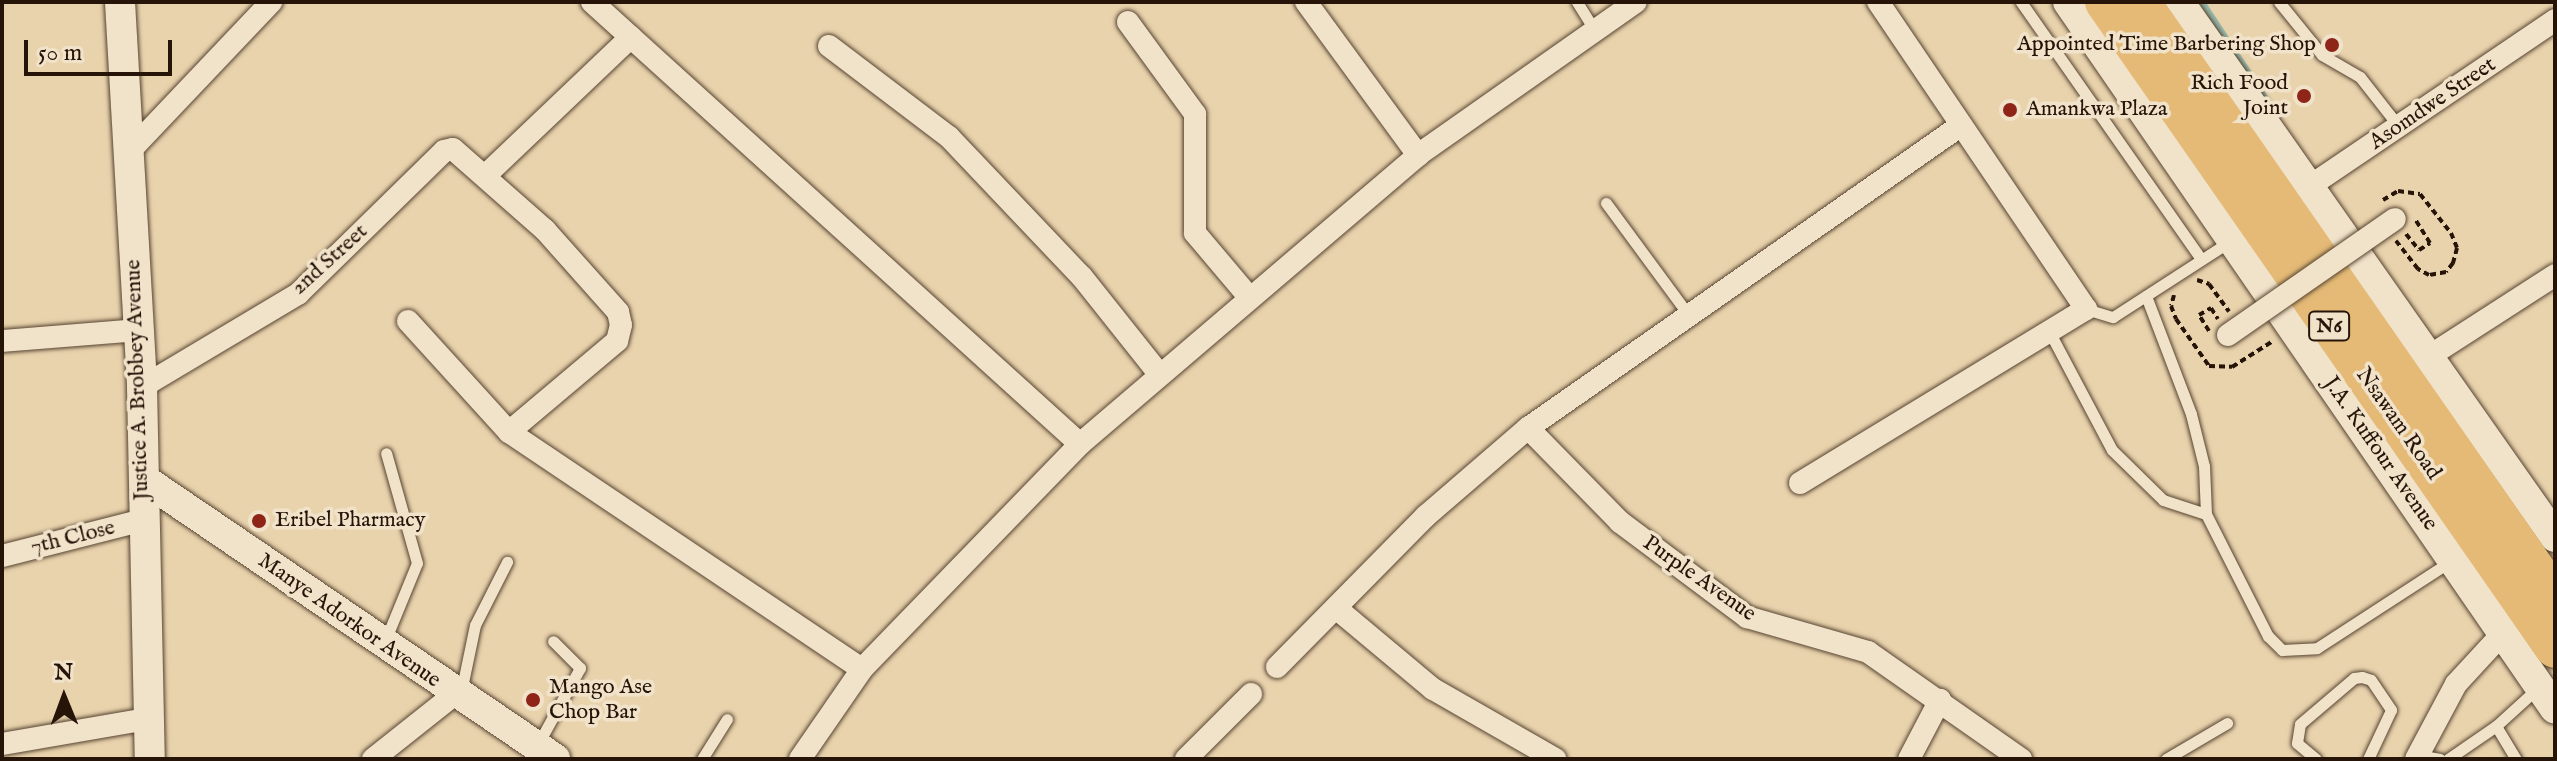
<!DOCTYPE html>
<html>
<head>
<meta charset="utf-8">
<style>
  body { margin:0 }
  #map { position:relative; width:2557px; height:761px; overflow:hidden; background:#e9d3ad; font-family:"IM FELL English",serif }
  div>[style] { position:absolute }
  .stream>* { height:6px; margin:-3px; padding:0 3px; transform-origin:3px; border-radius:3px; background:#97b8a9 }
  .path>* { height:4px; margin-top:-2px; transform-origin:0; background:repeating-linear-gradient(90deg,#261408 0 6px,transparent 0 10px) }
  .roads { filter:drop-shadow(0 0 2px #574431) drop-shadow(0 0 2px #574431) }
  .lane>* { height:11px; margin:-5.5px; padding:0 5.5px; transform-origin:5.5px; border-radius:5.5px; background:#f1e2ca }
  .street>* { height:22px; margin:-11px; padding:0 11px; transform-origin:11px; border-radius:11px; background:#f1e2ca }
  .secondary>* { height:30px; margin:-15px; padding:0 15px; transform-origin:15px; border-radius:15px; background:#f1e2ca }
  .highway>* { height:40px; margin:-20px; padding:0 20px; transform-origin:20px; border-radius:20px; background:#e4ba76 }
  .bridges { filter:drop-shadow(0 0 2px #574431) drop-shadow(0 0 2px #574431) }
  .street-bridge>* { height:22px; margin:-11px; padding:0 11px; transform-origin:11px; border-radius:11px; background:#f1e2ca }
  .dots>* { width:22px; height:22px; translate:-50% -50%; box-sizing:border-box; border:4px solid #f1e2ca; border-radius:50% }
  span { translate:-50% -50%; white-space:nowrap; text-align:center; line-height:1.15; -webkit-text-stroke:7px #f1e2ca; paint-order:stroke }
  .shield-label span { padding:2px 6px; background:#f1e2ca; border:2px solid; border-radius:6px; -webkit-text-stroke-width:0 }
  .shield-label { font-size:20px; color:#261408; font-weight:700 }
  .poi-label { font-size:22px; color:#261408 }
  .right { translate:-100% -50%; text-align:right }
  .left { translate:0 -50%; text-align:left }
  .street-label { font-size:22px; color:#261408 }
  .frame { position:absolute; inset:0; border:4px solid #261408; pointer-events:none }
  .north { position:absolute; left:24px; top:657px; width:80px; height:80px; -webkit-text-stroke:6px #f1e2ca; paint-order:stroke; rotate:359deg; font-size:22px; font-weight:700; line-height:32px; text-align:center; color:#261408 }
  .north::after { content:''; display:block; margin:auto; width:28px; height:36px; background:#261408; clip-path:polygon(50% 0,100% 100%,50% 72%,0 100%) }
  .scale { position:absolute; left:24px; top:40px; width:148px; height:36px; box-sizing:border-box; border:4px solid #261408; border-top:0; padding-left:10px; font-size:24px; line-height:28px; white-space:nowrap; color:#261408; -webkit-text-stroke:6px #f1e2ca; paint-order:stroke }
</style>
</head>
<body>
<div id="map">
  <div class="stream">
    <i style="left:2202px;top:2px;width:138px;rotate:56.5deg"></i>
  </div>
  <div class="path">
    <i style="left:2383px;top:200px;width:17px;rotate:-31deg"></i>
    <i style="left:2398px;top:191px;width:22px;rotate:8deg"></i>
    <i style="left:2420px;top:194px;width:50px;rotate:51.5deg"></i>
    <i style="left:2451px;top:233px;width:16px;rotate:68deg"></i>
    <i style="left:2457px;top:248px;width:16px;rotate:105deg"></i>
    <i style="left:2453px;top:263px;width:11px;rotate:128deg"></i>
    <i style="left:2446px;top:272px;width:17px;rotate:170deg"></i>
    <i style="left:2429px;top:275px;width:13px;rotate:-151deg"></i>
    <i style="left:2418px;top:269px;width:36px;rotate:-128deg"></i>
    <i style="left:2406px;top:234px;width:21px;rotate:51deg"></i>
    <i style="left:2419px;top:250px;width:13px;rotate:-32deg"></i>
    <i style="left:2430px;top:243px;width:28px;rotate:-122deg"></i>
    <i style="left:2197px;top:280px;width:13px;rotate:18deg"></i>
    <i style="left:2209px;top:284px;width:34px;rotate:54deg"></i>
    <i style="left:2174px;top:295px;width:11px;rotate:105deg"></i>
    <i style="left:2171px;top:306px;width:14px;rotate:69deg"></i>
    <i style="left:2176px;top:319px;width:57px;rotate:54.9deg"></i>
    <i style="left:2209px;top:366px;width:23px;rotate:2deg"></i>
    <i style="left:2232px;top:367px;width:49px;rotate:-32.4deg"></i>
    <i style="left:2209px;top:331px;width:19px;rotate:-122deg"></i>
    <i style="left:2199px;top:315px;width:14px;rotate:-30deg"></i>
    <i style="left:2211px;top:308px;width:13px;rotate:58deg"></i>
  </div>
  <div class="roads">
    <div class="lane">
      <i style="left:1577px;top:2px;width:32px;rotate:58deg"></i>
      <i style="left:2021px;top:2px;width:314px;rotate:55deg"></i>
      <i style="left:2279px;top:2px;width:68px;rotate:50.9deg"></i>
      <i style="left:2322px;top:55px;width:44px;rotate:30.1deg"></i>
      <i style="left:2360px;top:77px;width:65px;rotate:51.9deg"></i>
      <i style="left:1606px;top:203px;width:137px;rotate:53.6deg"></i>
      <i style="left:2146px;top:296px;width:126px;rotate:69.1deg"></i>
      <i style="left:2191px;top:414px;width:54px;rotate:76deg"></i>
      <i style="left:2204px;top:466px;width:48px;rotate:87.6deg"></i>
      <i style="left:2206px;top:514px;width:137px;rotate:63.1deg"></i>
      <i style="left:2268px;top:636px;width:20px;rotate:45deg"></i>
      <i style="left:2282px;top:650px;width:35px;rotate:-3deg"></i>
      <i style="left:2317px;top:648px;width:160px;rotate:-33deg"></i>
      <i style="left:2086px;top:309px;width:28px;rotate:17deg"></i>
      <i style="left:2113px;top:317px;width:142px;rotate:-32.9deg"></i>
      <i style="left:2050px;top:333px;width:132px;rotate:62.1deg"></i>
      <i style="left:2112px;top:450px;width:71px;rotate:44.4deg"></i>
      <i style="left:2163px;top:500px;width:45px;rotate:18deg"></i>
      <i style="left:385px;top:641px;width:84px;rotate:-67.7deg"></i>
      <i style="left:417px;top:563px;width:114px;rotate:-105.7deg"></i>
      <i style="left:461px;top:692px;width:68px;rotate:-78.2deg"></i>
      <i style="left:475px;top:625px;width:71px;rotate:-63.1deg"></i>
      <i style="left:2496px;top:726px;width:59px;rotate:-42.3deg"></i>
      <i style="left:538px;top:744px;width:87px;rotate:-61.1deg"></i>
      <i style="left:580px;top:668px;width:38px;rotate:-135deg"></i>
      <i style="left:2418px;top:755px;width:22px;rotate:10deg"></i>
      <i style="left:702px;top:759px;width:47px;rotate:-58deg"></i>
      <i style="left:2166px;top:759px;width:71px;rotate:-30.5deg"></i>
      <i style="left:2316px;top:759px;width:25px;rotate:-140deg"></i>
      <i style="left:2297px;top:743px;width:19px;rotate:-81deg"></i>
      <i style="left:2300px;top:724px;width:71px;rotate:-40.4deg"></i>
      <i style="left:2354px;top:678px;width:8px;rotate:-7deg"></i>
      <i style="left:2362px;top:677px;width:9px;rotate:18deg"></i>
      <i style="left:2371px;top:680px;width:36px;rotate:56deg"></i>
      <i style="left:2391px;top:710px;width:54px;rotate:115.1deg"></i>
      <i style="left:2448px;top:759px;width:58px;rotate:-34.5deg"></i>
      <i style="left:2496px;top:726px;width:39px;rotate:59deg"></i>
    </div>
    <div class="street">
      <i style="left:592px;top:2px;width:658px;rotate:42.17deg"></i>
      <i style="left:1306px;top:2px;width:190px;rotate:53.8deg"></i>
      <i style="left:1128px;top:22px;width:114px;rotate:53.9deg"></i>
      <i style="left:1195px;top:114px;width:119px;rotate:90deg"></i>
      <i style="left:1195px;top:233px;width:84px;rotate:49.8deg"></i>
      <i style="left:829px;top:46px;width:151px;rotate:37.2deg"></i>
      <i style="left:949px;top:137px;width:193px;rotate:46.5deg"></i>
      <i style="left:1082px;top:277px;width:125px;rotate:51.5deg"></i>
      <i style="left:126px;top:155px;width:211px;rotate:-46.5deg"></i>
      <i style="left:486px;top:175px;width:200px;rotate:-43.6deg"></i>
      <i style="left:2310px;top:186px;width:296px;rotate:-34.1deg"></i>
      <i style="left:408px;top:321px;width:150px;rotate:47.7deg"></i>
      <i style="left:509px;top:432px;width:425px;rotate:33.9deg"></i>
      <i style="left:2px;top:341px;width:136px;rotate:-4.6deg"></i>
      <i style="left:2428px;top:357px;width:151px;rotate:-32.8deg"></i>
      <i style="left:142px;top:387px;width:182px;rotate:-30.8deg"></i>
      <i style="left:298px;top:294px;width:204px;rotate:-44.4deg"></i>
      <i style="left:444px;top:151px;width:9px;rotate:-13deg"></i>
      <i style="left:453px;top:149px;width:123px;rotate:41.4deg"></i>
      <i style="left:545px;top:230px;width:110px;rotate:48.3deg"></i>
      <i style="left:618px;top:312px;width:13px;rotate:77deg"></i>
      <i style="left:621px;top:325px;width:16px;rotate:104deg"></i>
      <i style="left:617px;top:341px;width:141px;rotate:139.9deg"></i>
      <i style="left:1528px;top:428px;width:132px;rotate:45.6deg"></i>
      <i style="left:1620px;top:522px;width:159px;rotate:36.8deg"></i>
      <i style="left:1747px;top:617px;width:126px;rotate:16.1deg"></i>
      <i style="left:1868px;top:652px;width:187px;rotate:35deg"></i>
      <i style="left:1800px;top:483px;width:335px;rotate:-31.3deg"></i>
      <i style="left:2086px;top:309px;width:371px;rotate:-124.1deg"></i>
      <i style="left:2px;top:556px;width:146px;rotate:-14.3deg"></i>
      <i style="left:1336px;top:608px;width:126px;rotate:39.9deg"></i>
      <i style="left:1433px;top:689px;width:141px;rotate:29.8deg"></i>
      <i style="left:1277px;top:667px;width:212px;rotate:-45.4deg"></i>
      <i style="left:1426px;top:516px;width:135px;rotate:-40.8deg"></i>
      <i style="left:1528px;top:428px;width:527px;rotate:-34.96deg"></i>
      <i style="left:2px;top:744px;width:147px;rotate:-9.8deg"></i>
      <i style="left:373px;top:759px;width:105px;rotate:-38.4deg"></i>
      <i style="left:800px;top:759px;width:109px;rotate:-55.4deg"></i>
      <i style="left:862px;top:669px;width:313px;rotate:-45.9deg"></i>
      <i style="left:1080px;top:444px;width:445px;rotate:-40.5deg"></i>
      <i style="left:1418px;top:155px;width:266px;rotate:-35.1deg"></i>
      <i style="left:1186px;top:759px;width:92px;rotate:-45deg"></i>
      <i style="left:1909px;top:759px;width:67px;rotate:-62.3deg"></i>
      <i style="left:2416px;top:759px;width:85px;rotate:-61.9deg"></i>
      <i style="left:2456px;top:684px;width:71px;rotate:-47.3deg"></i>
    </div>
    <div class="secondary">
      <i style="left:120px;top:2px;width:386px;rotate:86.7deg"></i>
      <i style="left:142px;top:387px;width:372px;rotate:88.8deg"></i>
      <i style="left:2068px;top:2px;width:858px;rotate:55.44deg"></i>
      <i style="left:2179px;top:2px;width:654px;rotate:54.9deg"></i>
      <i style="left:145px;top:480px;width:496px;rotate:34.2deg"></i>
    </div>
    <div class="highway">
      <i style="left:2105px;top:2px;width:787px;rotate:55.14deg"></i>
      <i style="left:2140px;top:2px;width:726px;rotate:55.15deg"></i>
    </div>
  </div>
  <div class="bridges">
    <div class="street-bridge">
      <i style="left:2228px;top:335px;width:203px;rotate:-34.8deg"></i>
    </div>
  </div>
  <div class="dots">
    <i style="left:2332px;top:45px;background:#8f2418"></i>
    <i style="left:2304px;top:96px;background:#8f2418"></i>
    <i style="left:2010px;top:110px;background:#8f2418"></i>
    <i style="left:259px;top:521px;background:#8f2418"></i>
    <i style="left:533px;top:700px;background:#8f2418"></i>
  </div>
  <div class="shield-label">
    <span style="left:2329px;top:326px">N6</span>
  </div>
  <div class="poi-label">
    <span class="right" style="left:2316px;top:45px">Appointed Time Barbering Shop</span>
    <span class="right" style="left:2288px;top:96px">Rich Food<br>Joint</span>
    <span class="left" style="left:2026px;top:110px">Amankwa Plaza</span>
    <span class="left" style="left:275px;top:521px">Eribel Pharmacy</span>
    <span class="left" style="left:549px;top:700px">Mango Ase<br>Chop Bar</span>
  </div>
  <div class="street-label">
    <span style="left:2433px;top:104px;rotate:-34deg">Asomdwe Street</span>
    <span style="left:330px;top:260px;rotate:-42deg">2nd Street</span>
    <span style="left:138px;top:380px;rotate:-92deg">Justice A. Brobbey Avenue</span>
    <span style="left:2398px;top:424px;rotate:55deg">Nsawam Road</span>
    <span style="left:2380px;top:454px;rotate:55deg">J.A. Kuffour Avenue</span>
    <span style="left:73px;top:538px;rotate:-14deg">7th Close</span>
    <span style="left:1699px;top:579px;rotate:35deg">Purple Avenue</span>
    <span style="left:349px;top:621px;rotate:35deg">Manye Adorkor Avenue</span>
  </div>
  <div class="frame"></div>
  <div class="north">N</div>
  <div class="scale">50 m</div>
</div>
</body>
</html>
